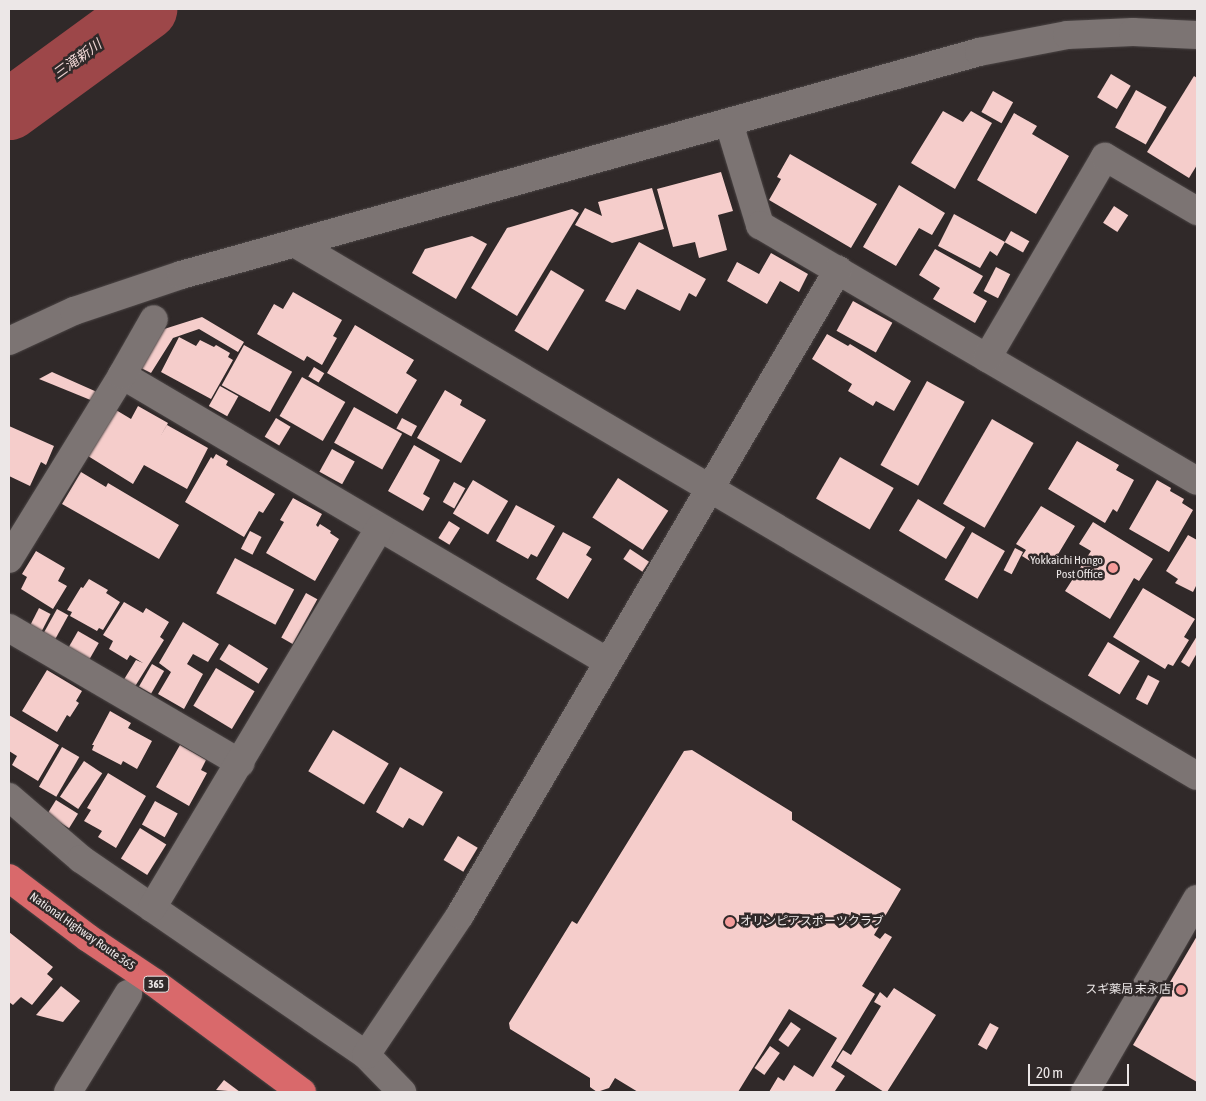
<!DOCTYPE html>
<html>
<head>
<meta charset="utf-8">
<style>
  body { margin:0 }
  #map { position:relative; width:1206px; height:1101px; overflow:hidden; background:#302929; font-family:"Asap Condensed","Noto Sans JP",sans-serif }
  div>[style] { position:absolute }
  .river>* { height:61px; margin:-30.5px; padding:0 30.5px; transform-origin:30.5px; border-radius:30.5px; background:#9d4749 }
  .building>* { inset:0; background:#f5cdcb; transform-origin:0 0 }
  .roads { filter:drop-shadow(0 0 1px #4b4545) drop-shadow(0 0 1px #4b4545) }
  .minor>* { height:28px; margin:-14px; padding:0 14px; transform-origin:14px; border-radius:14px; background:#7c7473 }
  .highway>* { height:28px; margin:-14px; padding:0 14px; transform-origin:14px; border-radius:14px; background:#d9696b }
  .dots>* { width:14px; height:14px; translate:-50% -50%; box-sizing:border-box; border:2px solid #302929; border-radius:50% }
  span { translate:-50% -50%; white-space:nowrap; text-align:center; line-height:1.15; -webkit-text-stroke:5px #302929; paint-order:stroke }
  .shield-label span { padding:1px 4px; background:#302929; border:1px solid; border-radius:4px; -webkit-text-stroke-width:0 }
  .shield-label { font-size:11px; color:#ece7e7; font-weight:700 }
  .poi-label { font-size:12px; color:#ece7e7 }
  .right { translate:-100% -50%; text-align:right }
  .left { translate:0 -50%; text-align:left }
  .street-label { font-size:12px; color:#ece7e7 }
  .water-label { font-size:14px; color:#efd5d4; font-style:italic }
  .frame { position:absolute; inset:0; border:10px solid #ece7e7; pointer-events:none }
  .scale { position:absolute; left:1028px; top:1064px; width:101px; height:22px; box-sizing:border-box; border:2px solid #ece7e7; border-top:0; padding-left:6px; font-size:15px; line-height:18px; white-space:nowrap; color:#ece7e7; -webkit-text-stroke:4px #302929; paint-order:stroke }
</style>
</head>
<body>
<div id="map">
  <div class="river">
    <i style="left:9px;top:109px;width:170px;rotate:-36.1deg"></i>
  </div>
  <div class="building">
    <i style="left:1111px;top:74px;width:23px;height:27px;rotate:31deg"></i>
    <i style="clip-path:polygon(1194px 76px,1197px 78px,1197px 165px,1189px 178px,1147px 152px)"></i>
    <i style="left:1136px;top:90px;width:35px;height:43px;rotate:29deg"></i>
    <i style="left:993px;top:91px;width:23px;height:24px;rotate:29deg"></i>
    <i style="clip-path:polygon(943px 111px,963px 122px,971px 111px,992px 123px,955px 189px,911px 163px)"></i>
    <i style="clip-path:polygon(1014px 113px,1037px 126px,1032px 134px,1069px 156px,1036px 214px,977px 180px)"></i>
    <i style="clip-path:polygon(790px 154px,877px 204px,851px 248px,769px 200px,781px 179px,777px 177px)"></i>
    <i style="clip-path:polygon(721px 172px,733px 211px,718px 215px,727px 250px,699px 258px,695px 242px,673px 247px,657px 189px)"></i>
    <i style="clip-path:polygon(899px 185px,945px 213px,932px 235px,919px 228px,896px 266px,863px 247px)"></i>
    <i style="clip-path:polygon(652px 188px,664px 229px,612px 243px,575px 225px,585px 208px,602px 216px,598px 202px)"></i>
    <i style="left:1114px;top:206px;width:17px;height:20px;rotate:33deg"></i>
    <i style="clip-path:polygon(572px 209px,579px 213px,517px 316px,471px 288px,507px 228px)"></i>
    <i style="clip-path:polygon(954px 214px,1005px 242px,997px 256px,990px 251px,980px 268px,938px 246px)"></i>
    <i style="left:1011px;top:231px;width:21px;height:13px;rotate:29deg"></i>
    <i style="clip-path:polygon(472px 236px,487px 244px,456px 299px,412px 273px,425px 249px)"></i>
    <i style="clip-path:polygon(639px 242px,706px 279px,696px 297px,689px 293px,680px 311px,637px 289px,625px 310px,605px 301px)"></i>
    <i style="clip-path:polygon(935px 249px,983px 276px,973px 293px,987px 301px,975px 323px,933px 299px,940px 288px,919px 275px)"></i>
    <i style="clip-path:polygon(771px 253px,808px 274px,799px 292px,780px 281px,767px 304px,727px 281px,737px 262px,759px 274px)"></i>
    <i style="left:996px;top:267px;width:16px;height:27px;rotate:27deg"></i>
    <i style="left:551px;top:270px;width:39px;height:71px;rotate:31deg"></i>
    <i style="clip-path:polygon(293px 292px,342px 320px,333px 336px,337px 338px,322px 365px,307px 356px,304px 361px,257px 334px,274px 304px,283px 309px)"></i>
    <i style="left:853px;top:301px;width:45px;height:34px;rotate:29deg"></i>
    <i style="clip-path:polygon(202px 317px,244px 342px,238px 352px,199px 329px,173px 338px,151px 373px,139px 367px,161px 330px)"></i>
    <i style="clip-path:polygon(355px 325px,414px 360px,406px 373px,417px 380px,397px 414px,327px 373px)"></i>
    <i style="clip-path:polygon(827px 334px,848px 346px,850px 344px,911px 381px,894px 411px,876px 401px,873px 406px,848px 391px,852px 384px,812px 359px)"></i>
    <i style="clip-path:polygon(179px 337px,196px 346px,200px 340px,214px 347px,216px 345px,230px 353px,228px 357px,233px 360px,211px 399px,161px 372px)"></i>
    <i style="left:244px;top:345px;width:55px;height:46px;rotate:29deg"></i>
    <i style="left:314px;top:367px;width:12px;height:11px;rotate:31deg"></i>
    <i style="clip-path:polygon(52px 372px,97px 392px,93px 401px,39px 379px)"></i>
    <i style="left:302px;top:377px;width:50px;height:45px;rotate:30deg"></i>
    <i style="left:927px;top:381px;width:43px;height:96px;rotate:29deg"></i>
    <i style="left:220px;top:386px;width:21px;height:23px;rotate:29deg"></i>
    <i style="clip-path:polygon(445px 390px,462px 400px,460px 405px,486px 420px,461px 463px,417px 438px)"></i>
    <i style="clip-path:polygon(138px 406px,168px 423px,159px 439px,167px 425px,208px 448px,187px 489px,144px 465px,133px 484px,88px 456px,116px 410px,131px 419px)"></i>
    <i style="left:354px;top:407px;width:55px;height:41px;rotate:29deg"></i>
    <i style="left:276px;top:418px;width:17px;height:22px;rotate:31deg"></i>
    <i style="left:402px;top:418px;width:17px;height:12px;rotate:28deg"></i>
    <i style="left:992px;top:419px;width:48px;height:98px;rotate:30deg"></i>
    <i style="clip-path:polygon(9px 426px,54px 446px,46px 465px,41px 462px,30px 486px,9px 476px)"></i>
    <i style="clip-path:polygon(1077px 441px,1119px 465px,1116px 470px,1134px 480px,1117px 512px,1113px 509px,1105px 523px,1048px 489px)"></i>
    <i style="clip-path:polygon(414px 445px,440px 460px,423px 494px,430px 498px,423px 511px,388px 491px)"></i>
    <i style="left:332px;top:449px;width:26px;height:26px;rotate:29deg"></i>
    <i style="clip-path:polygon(216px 454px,228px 461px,226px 465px,275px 494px,263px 513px,259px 511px,244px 537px,185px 502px,211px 457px,213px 459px)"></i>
    <i style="left:840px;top:457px;width:62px;height:48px;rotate:30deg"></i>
    <i style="clip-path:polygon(81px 472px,106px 487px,108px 483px,179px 525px,159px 559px,62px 504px)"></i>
    <i style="left:618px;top:478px;width:60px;height:47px;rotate:33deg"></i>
    <i style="left:473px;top:480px;width:41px;height:39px;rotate:31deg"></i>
    <i style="clip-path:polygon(1157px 480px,1171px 488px,1170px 491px,1184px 499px,1182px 503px,1193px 510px,1169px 552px,1129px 529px)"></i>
    <i style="left:454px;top:482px;width:13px;height:23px;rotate:29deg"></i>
    <i style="clip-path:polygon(293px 498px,322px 514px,316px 525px,318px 527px,320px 524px,331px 531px,330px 533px,339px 539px,315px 581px,266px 553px,284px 522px,280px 520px)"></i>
    <i style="left:918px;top:499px;width:55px;height:37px;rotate:31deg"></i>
    <i style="clip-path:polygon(516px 505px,555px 526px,537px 557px,531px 554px,528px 559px,496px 541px)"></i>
    <i style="clip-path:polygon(1041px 506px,1075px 526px,1051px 566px,1041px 561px,1038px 566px,1022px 556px,1026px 550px,1016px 544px)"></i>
    <i style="left:449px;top:521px;width:13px;height:20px;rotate:32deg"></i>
    <i style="clip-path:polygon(1093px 522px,1153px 559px,1139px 581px,1134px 578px,1110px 619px,1065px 591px,1091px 551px,1079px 544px)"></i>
    <i style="left:250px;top:531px;width:13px;height:20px;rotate:27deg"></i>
    <i style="clip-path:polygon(563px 532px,591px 547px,586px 555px,592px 559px,568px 599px,536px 579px)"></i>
    <i style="left:972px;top:532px;width:38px;height:55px;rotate:30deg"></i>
    <i style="clip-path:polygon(1188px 535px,1197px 540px,1197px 584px,1193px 592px,1175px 583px,1178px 579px,1166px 571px)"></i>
    <i style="left:1015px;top:548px;width:9px;height:25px;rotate:27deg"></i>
    <i style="left:630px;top:549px;width:23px;height:12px;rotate:34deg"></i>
    <i style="clip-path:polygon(36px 551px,65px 568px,58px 581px,67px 586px,53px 609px,21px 589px,27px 577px,22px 574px)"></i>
    <i style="left:235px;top:558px;width:67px;height:40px;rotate:28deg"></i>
    <i style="clip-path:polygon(89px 579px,108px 590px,106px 593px,120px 602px,103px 630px,99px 628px,97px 631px,70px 616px,72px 612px,67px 610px,81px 587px,83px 588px)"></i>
    <i style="clip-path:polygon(1143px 588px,1195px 619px,1184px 637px,1189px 640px,1173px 666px,1168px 664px,1165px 669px,1113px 637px)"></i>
    <i style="left:306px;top:593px;width:13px;height:51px;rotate:29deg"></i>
    <i style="clip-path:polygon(124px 602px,143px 613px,146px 608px,169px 622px,160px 637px,164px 640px,134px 688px,123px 681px,136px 660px,143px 663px,130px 655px,127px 660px,109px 649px,113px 641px,103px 635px)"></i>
    <i style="left:39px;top:608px;width:13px;height:21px;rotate:27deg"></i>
    <i style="left:57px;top:609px;width:13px;height:29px;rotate:29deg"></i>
    <i style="clip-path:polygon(183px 622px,219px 644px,208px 662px,193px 654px,187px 664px,203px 674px,184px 709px,158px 694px,171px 672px,159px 663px)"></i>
    <i style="left:78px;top:631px;width:24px;height:21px;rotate:30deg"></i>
    <i style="clip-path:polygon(1197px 636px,1197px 653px,1189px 667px,1181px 662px)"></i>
    <i style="left:1108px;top:642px;width:37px;height:39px;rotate:31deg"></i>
    <i style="left:229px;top:644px;width:46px;height:18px;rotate:32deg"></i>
    <i style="left:152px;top:664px;width:14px;height:26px;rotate:30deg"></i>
    <i style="left:216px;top:668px;width:45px;height:44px;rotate:31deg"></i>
    <i style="clip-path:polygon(47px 670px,82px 691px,76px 701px,79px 703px,70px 717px,67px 715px,57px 732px,22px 711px)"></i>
    <i style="left:1148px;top:675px;width:13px;height:27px;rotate:27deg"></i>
    <i style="clip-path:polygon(110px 711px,131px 723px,128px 728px,152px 741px,137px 769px,123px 761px,121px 765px,92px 750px,94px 745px,92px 745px)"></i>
    <i style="clip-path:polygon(9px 715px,59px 745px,38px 781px,12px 765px,17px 756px,9px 751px)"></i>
    <i style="left:333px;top:730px;width:65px;height:48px;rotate:31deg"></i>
    <i style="clip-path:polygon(180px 745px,206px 760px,201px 770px,207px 773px,189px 806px,156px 787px)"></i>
    <i style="left:62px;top:747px;width:20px;height:46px;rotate:30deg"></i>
    <i style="clip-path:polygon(692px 750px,792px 812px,792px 820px,901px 889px,874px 935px,880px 939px,885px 933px,892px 937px,862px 986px,875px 994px,831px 1067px,845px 1076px,835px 1091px,838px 1092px,769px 1092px,778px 1077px,784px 1081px,794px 1065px,813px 1077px,837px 1038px,789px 1009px,738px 1092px,638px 1092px,615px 1078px,609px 1088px,597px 1092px,590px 1087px,590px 1078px,510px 1029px,509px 1023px,572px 921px,577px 924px,684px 751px)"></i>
    <i style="left:84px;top:761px;width:22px;height:43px;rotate:34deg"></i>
    <i style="clip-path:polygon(400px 767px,443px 792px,423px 826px,409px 818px,403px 828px,376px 812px)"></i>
    <i style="clip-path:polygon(108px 773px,146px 796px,116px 848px,98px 837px,102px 831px,84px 821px,91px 810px,87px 808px)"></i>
    <i style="left:56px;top:800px;width:26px;height:17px;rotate:32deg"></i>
    <i style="left:155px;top:801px;width:26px;height:27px;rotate:29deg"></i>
    <i style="left:140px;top:828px;width:31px;height:36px;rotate:32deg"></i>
    <i style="left:458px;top:836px;width:23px;height:28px;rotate:31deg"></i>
    <i style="clip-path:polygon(9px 932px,53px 967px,47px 974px,53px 979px,32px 1005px,21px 997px,13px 1005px,9px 1002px)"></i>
    <i style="clip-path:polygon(1197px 936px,1197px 1082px,1133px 1045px)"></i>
    <i style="clip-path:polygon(61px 986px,80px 1001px,63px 1022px,36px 1015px)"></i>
    <i style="clip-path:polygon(894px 988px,936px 1015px,887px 1092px,884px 1092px,836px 1061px,843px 1050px,851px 1055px,881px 1006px,874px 1002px,880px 992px,887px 998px)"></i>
    <i style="left:791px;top:1022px;width:12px;height:22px;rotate:35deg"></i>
    <i style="left:990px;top:1023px;width:10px;height:25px;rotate:29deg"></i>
    <i style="left:770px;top:1046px;width:12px;height:27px;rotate:35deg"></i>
    <i style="clip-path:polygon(224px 1080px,240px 1092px,216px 1090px)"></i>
  </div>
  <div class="roads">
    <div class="minor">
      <i style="left:729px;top:123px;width:107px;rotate:73.1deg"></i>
      <i style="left:760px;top:225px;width:506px;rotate:30.36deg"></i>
      <i style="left:296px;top:244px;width:1046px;rotate:30.56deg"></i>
      <i style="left:9px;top:341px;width:72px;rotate:-24.8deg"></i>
      <i style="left:74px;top:311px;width:113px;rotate:-18.6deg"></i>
      <i style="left:181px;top:275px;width:829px;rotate:-15.61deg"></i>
      <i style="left:979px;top:52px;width:90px;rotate:-10.9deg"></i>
      <i style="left:1067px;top:35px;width:66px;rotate:-2.6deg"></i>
      <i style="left:1133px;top:32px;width:64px;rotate:2.7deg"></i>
      <i style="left:987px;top:358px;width:233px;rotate:-59.6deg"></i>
      <i style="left:1105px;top:157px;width:107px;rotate:30.4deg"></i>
      <i style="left:122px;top:375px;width:564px;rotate:30.56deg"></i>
      <i style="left:9px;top:559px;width:216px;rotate:-58.4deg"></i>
      <i style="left:122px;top:375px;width:64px;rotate:-60.3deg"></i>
      <i style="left:9px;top:628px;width:268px;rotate:30.3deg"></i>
      <i style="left:9px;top:797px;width:95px;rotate:40.7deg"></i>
      <i style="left:81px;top:859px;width:346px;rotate:34.5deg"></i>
      <i style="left:366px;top:1055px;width:52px;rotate:45.8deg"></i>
      <i style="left:152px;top:908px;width:443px;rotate:-59.1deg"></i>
      <i style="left:366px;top:1055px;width:169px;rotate:-56.1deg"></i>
      <i style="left:460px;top:915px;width:748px;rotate:-59.63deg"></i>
      <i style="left:68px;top:1092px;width:115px;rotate:-58.5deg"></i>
      <i style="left:1085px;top:1092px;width:223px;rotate:-59.9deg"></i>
    </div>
    <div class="highway">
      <i style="left:9px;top:878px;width:99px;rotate:37.2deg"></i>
      <i style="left:88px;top:938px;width:81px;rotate:33.9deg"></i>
      <i style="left:155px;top:983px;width:183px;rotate:36.6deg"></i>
    </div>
  </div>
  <div class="dots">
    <i style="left:1113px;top:568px;background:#f59b9a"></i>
    <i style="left:730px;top:922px;background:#f59b9a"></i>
    <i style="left:1181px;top:990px;background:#f59b9a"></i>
  </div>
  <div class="shield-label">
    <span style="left:156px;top:984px">365</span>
  </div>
  <div class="poi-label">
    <span class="right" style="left:1103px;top:568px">Yokkaichi Hongo<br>Post Office</span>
    <span class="left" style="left:740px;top:922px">オリンピアスポーツクラブ</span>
    <span class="right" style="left:1171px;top:990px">スギ薬局 末永店</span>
  </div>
  <div class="street-label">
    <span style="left:82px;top:932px;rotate:35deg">National Highway Route 365</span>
  </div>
  <div class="water-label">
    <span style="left:77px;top:59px;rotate:-36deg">三滝新川</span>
  </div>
  <div class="frame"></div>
  <div class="scale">20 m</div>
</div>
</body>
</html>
